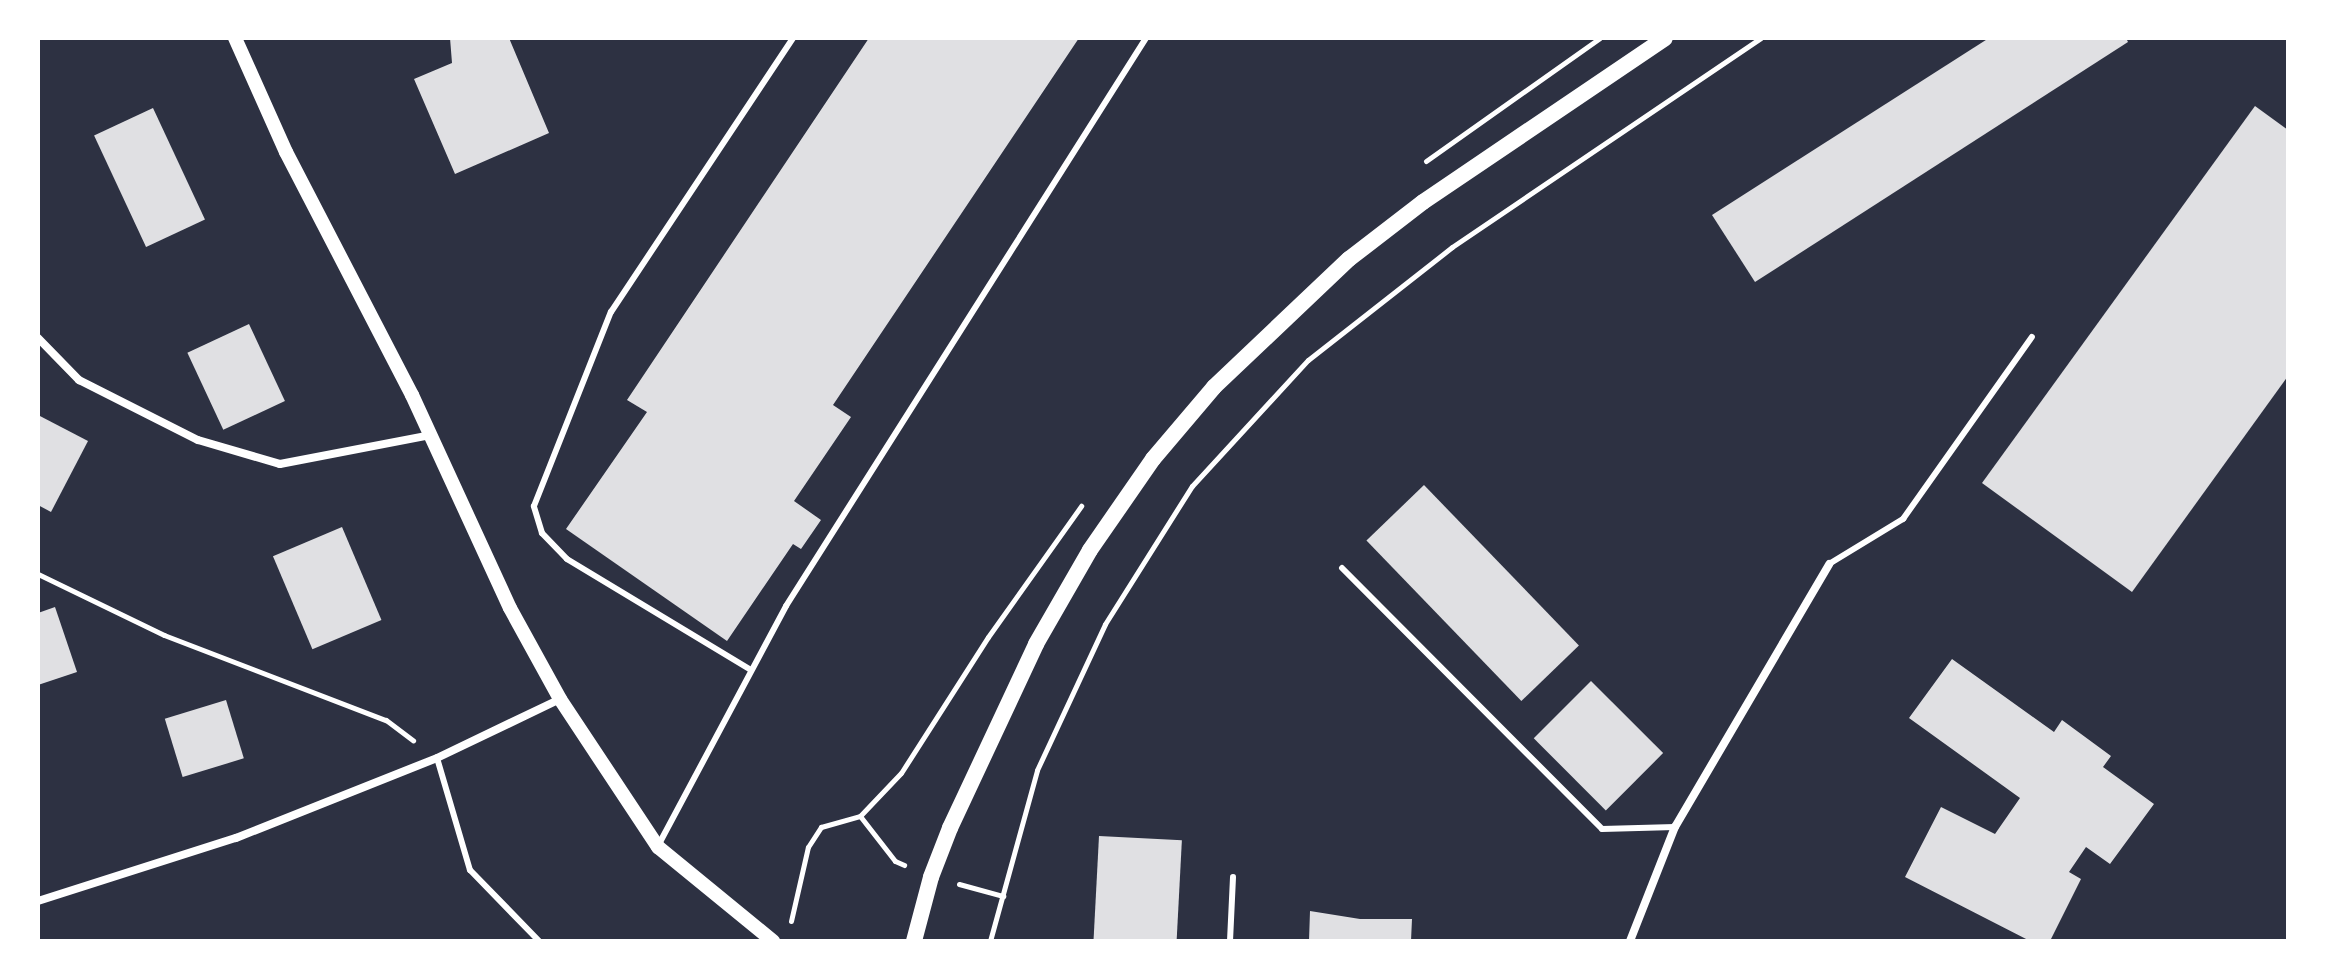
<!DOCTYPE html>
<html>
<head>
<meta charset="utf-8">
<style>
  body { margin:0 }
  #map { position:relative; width:2326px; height:979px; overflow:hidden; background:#2d3142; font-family:"Alegreya Sans",sans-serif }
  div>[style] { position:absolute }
  .building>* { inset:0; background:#e0e0e3; transform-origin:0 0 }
  .path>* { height:5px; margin:-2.5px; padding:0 2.5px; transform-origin:2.5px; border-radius:2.5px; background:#fff }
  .service>* { height:6px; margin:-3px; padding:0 3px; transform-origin:3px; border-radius:3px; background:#fff }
  .minor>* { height:8px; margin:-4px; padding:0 4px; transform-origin:4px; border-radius:4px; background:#fff }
  .tertiary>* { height:14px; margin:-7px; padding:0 7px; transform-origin:7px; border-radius:7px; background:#fff }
  .secondary>* { height:16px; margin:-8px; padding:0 8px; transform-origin:8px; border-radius:8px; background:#fff }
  span { translate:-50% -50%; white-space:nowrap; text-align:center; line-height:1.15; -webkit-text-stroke:7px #fff; paint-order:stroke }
  .frame { position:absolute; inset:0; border:40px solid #fff; pointer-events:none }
</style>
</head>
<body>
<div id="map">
  <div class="building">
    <i style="clip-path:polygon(450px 38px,509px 38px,549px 133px,455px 174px,414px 79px,452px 63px)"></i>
    <i style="clip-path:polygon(869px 38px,1079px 38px,833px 405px,851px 417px,794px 501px,821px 520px,801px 549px,793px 544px,727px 641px,566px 529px,647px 412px,627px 400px)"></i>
    <i style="clip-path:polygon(1989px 38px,2126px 38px,2128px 42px,1755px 282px,1712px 215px)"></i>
    <i style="clip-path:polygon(2255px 106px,2288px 130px,2288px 376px,2132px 592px,1982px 483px)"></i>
    <i style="left:153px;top:108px;width:123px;height:65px;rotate:65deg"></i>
    <i style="left:249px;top:324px;width:85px;height:68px;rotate:65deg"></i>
    <i style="clip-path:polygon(38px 415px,88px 441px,51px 512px,38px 505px)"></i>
    <i style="left:1424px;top:485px;width:223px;height:80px;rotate:46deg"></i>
    <i style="left:342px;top:527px;width:101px;height:75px;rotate:67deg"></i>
    <i style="clip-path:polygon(55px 607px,77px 672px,38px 685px,38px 613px)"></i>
    <i style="clip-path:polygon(1952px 659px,2054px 732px,2062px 720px,2111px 756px,2103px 767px,2154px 804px,2110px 864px,2086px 847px,2069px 872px,2081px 879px,2050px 941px,2030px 941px,1905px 877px,1941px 807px,1995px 834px,2020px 798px,1909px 718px)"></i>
    <i style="left:1591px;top:681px;width:102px;height:81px;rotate:45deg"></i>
    <i style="left:226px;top:700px;width:61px;height:64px;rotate:73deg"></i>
    <i style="left:1099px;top:836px;width:83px;height:105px;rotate:3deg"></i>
    <i style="clip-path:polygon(1310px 911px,1360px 919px,1412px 919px,1411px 941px,1309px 941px)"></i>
  </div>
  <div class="path">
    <i style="left:1426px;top:161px;width:213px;rotate:-35.3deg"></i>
    <i style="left:38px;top:574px;width:140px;rotate:25.8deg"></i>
    <i style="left:164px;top:635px;width:238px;rotate:21deg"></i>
    <i style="left:386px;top:720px;width:34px;rotate:37deg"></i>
    <i style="left:860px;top:816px;width:57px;rotate:52.1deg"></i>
    <i style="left:895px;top:861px;width:10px;rotate:24deg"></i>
    <i style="left:959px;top:884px;width:46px;rotate:15.3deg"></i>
    <i style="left:791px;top:921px;width:76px;rotate:-77.1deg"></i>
    <i style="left:808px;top:847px;width:24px;rotate:-57deg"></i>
    <i style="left:821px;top:827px;width:41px;rotate:-15.8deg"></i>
    <i style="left:860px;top:816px;width:59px;rotate:-46.4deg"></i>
    <i style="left:901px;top:773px;width:161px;rotate:-57.4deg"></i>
    <i style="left:988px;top:637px;width:161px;rotate:-54.6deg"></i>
    <i style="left:990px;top:941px;width:177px;rotate:-74.6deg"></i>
    <i style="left:1037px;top:770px;width:161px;rotate:-65deg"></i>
    <i style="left:1105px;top:624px;width:163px;rotate:-57.8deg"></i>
    <i style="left:1192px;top:486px;width:171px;rotate:-47.4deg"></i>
    <i style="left:1308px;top:360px;width:183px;rotate:-38.1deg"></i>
    <i style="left:1452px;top:247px;width:373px;rotate:-34.1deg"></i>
  </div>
  <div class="service">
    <i style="left:1829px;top:564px;width:87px;rotate:-31.3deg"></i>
    <i style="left:1903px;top:519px;width:223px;rotate:-54.7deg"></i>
    <i style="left:1342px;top:568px;width:368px;rotate:45.1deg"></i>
    <i style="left:1602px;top:829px;width:73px;rotate:-1.6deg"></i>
    <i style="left:751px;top:670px;width:215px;rotate:-148.9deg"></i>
    <i style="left:567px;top:559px;width:36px;rotate:-134deg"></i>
    <i style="left:542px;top:533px;width:28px;rotate:-107deg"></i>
    <i style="left:534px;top:506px;width:209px;rotate:-68.4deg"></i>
    <i style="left:611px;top:312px;width:329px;rotate:-56.4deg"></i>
    <i style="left:437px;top:758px;width:117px;rotate:73.6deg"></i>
    <i style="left:470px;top:870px;width:99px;rotate:45.8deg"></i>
    <i style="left:659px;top:844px;width:270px;rotate:-61.9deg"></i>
    <i style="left:786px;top:606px;width:672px;rotate:-57.63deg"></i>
    <i style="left:1230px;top:941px;width:64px;rotate:-87.3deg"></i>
  </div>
  <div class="minor">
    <i style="left:38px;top:338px;width:59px;rotate:45.7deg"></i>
    <i style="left:79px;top:380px;width:133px;rotate:26.8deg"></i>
    <i style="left:198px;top:440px;width:85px;rotate:16.3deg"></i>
    <i style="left:280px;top:464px;width:153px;rotate:-10.9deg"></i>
    <i style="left:38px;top:901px;width:208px;rotate:-17.7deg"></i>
    <i style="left:236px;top:838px;width:216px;rotate:-21.7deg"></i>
    <i style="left:437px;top:758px;width:136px;rotate:-25.6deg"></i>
    <i style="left:1630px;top:941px;width:123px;rotate:-68.5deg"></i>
    <i style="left:1675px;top:827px;width:305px;rotate:-59.6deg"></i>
  </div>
  <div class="tertiary">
    <i style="left:235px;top:38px;width:125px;rotate:65.9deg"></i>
    <i style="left:286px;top:152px;width:274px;rotate:62.6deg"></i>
    <i style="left:412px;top:395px;width:234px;rotate:65.3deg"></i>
    <i style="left:510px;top:608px;width:104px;rotate:61.2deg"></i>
    <i style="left:560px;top:699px;width:178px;rotate:56.5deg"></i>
    <i style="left:658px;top:847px;width:149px;rotate:39.3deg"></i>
  </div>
  <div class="secondary">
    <i style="left:914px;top:941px;width:66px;rotate:-75.1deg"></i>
    <i style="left:931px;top:877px;width:53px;rotate:-68.8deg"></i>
    <i style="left:950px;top:828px;width:203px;rotate:-64.9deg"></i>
    <i style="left:1036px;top:644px;width:108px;rotate:-60.1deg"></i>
    <i style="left:1090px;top:550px;width:111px;rotate:-55.3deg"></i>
    <i style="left:1153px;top:459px;width:94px;rotate:-49.7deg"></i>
    <i style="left:1214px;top:387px;width:186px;rotate:-43.5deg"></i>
    <i style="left:1349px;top:259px;width:93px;rotate:-37.6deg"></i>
    <i style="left:1423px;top:202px;width:292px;rotate:-34.1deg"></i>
  </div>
  <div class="frame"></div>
</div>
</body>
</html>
